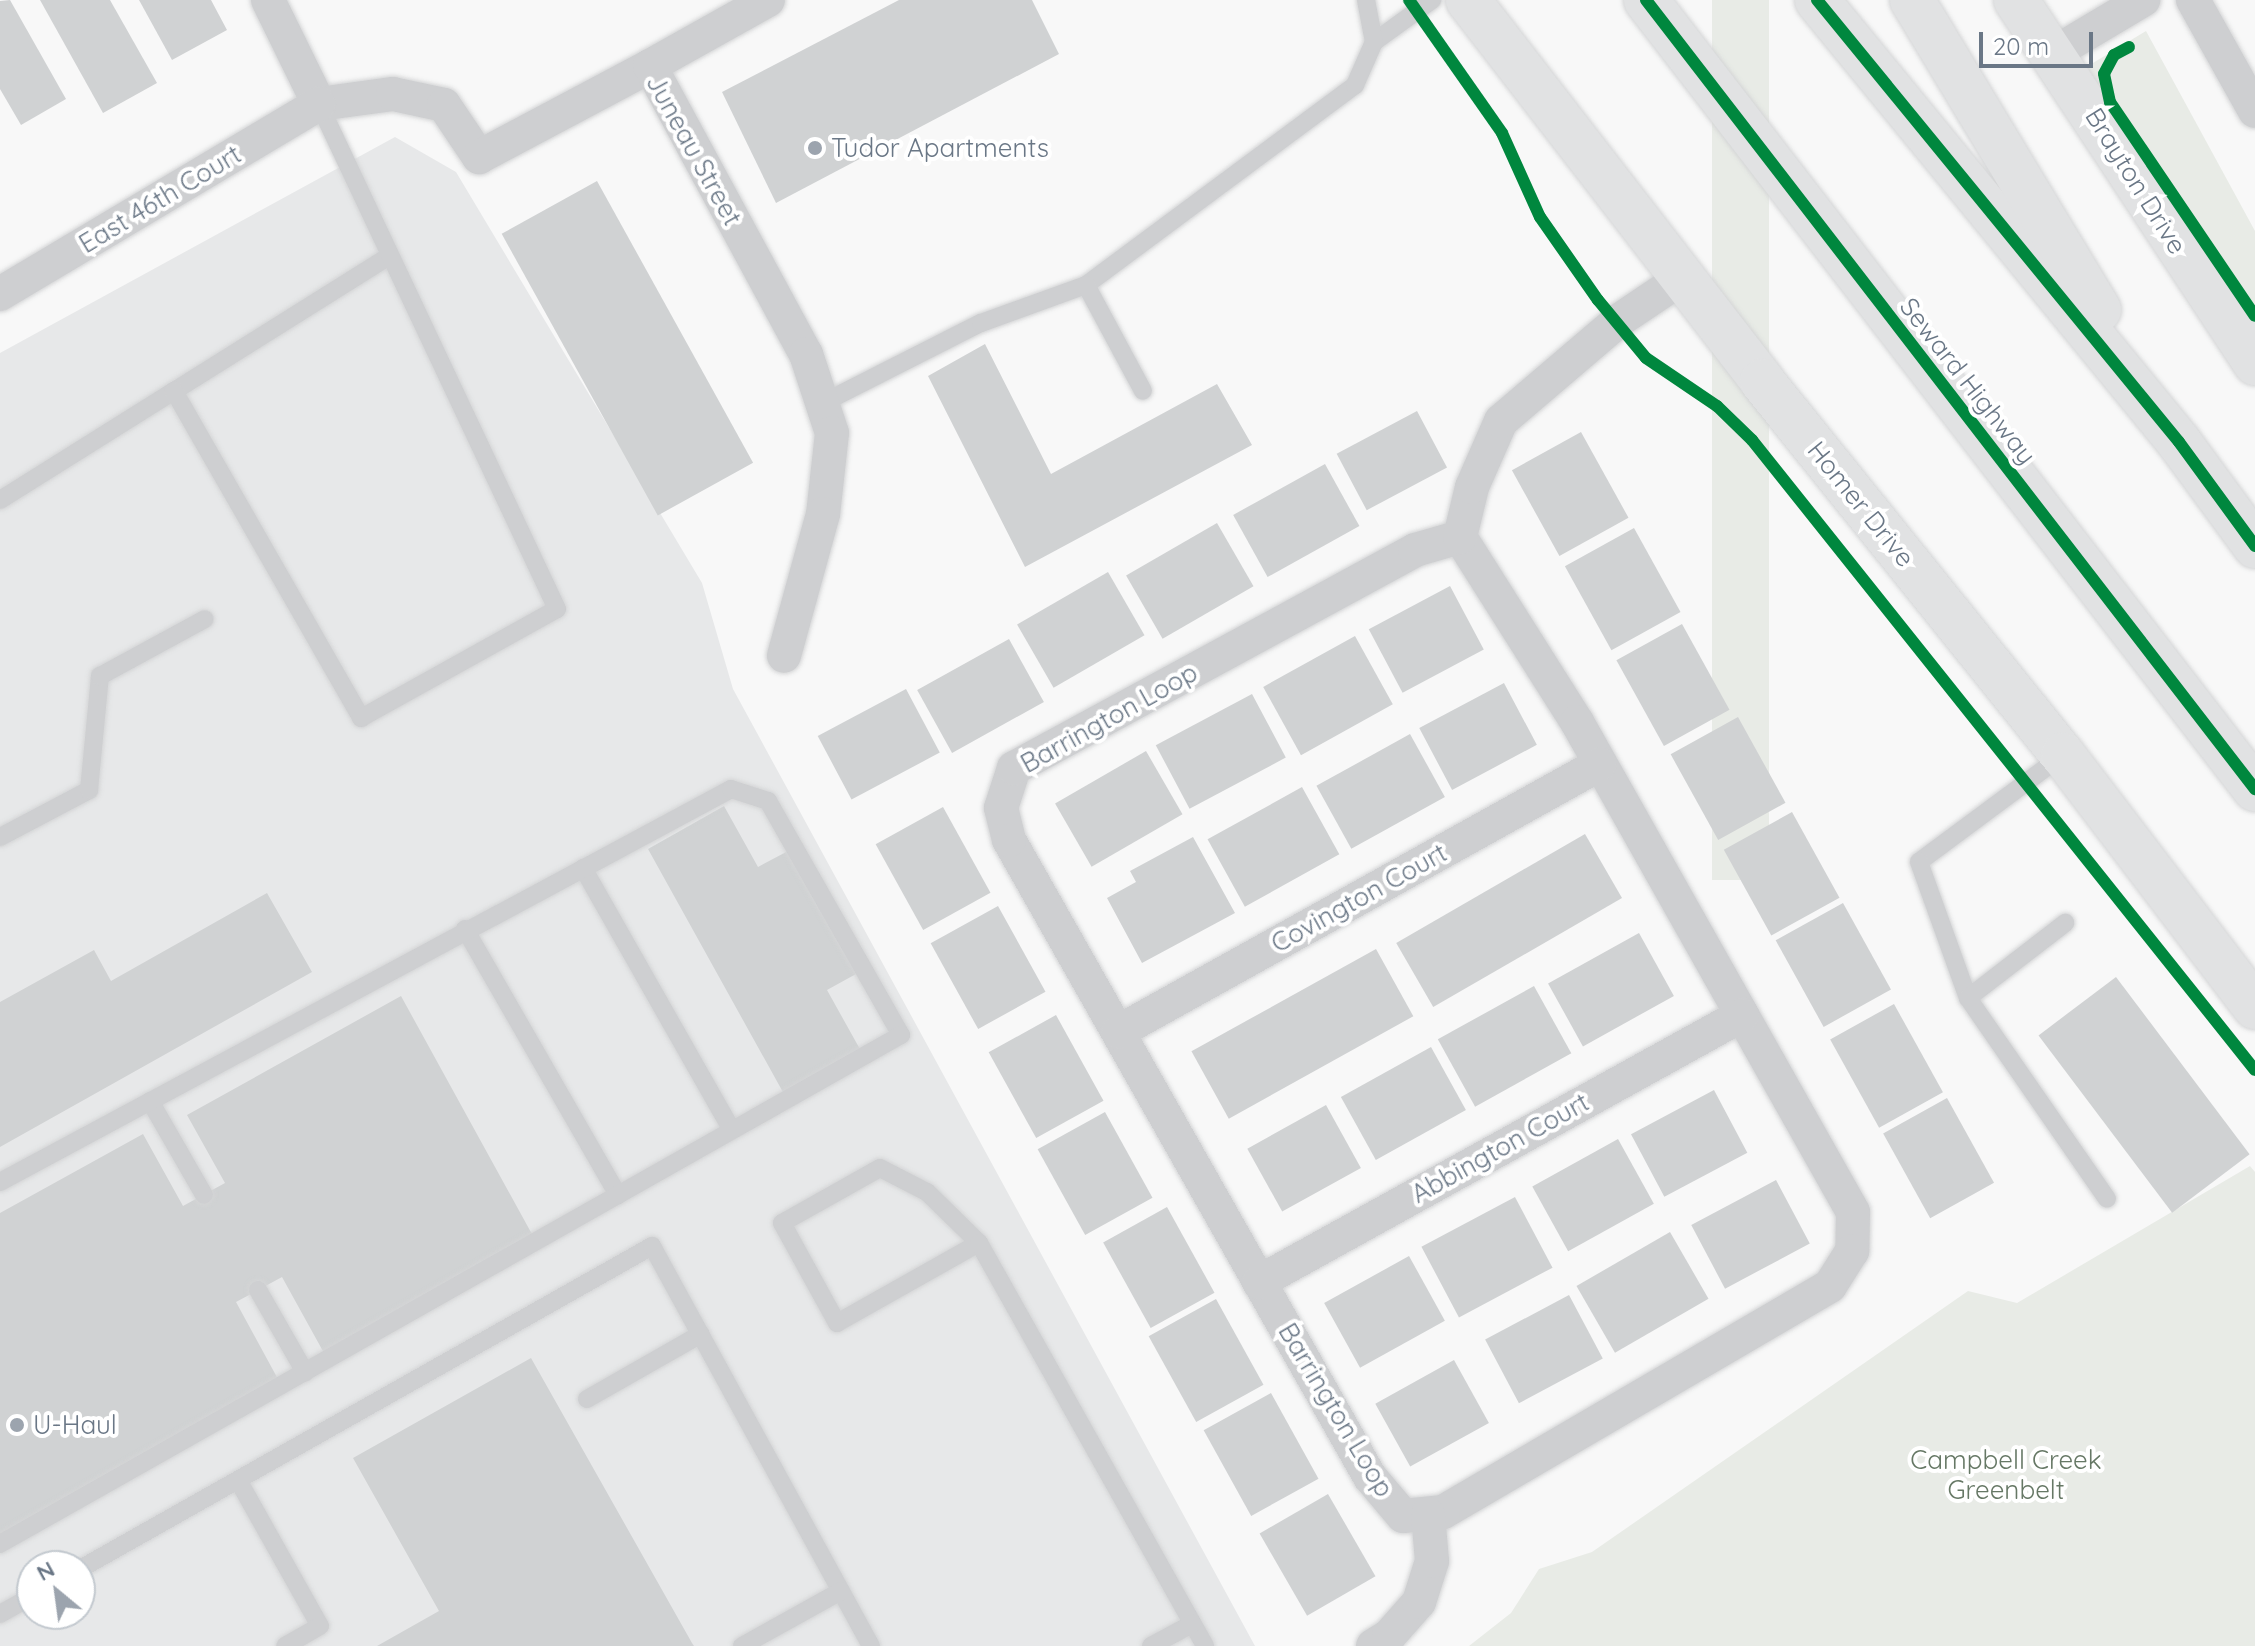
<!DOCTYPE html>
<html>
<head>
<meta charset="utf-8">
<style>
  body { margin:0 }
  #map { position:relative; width:2255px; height:1646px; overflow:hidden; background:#f8f8f8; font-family:Quicksand,sans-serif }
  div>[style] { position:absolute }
  .built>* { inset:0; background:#e7e8e9 }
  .green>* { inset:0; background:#e8ebe6; transform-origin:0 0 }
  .building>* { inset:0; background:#d0d2d3; transform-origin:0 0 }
  .roads { filter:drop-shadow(0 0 2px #d4d5d6) drop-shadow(0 0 2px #d4d5d6) }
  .lane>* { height:18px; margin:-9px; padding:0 9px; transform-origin:9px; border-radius:9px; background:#cecfd1 }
  .street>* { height:34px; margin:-17px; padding:0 17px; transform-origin:17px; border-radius:17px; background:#cecfd1 }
  .secondary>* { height:44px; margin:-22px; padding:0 22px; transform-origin:22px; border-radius:22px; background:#e1e2e3 }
  .highway>* { height:44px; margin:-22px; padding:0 22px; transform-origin:22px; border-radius:22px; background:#e1e2e3 }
  .cycleway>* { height:12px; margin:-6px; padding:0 6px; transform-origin:6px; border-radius:6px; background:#00873e }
  .dots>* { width:22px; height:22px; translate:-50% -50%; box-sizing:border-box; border:4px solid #fff; border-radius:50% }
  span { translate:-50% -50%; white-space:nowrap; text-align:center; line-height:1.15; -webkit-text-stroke:8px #fff; paint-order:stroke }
  .poi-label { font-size:26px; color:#6a7786 }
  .left { translate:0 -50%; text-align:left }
  .street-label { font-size:26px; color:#6a7786 }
  .park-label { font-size:26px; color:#667865 }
  .north { position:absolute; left:16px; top:1550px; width:80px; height:80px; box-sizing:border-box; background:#fff; border:2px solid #c3c9cf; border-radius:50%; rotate:331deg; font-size:22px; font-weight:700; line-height:32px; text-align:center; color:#6a7786 }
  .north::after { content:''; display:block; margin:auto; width:28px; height:36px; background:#9ca4ae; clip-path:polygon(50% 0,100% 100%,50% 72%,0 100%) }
  .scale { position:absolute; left:1979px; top:32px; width:114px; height:36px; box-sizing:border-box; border:4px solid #6a7786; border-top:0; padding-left:10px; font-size:24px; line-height:28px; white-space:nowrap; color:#6a7786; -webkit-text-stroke:6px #fff; paint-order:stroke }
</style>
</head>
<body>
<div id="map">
  <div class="built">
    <i style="clip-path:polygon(evenodd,395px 137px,456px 172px,702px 583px,733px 689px,1255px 1646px,0 1646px,0 353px,395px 137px,32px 1566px,80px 1566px,80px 1614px,32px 1614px,32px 1566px)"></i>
  </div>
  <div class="green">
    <i style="left:1712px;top:0;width:57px;height:880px"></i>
    <i style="clip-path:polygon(2146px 31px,2255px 231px,2255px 343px,2083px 69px)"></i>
    <i style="clip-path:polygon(2250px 1166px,2255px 1172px,2255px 1646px,1469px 1646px,1511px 1613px,1539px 1569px,1592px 1552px,1968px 1291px,2017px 1303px)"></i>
  </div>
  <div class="building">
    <i style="clip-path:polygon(10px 0,66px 99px,21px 125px,0 89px,0 1px)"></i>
    <i style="clip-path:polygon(40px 0,110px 0,157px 83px,103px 113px)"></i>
    <i style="clip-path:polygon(139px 0,211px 0,227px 30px,172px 60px)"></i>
    <i style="clip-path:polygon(899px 0,1032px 0,1059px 54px,776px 203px,722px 92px)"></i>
    <i style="left:597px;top:181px;width:322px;height:109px;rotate:61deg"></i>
    <i style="clip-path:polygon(985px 344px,1051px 474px,1217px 384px,1252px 445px,1025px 567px,928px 376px)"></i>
    <i style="left:1417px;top:411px;width:64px;height:91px;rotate:62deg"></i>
    <i style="left:1581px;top:432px;width:98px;height:79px;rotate:61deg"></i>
    <i style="left:1325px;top:464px;width:71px;height:105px;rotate:61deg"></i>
    <i style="left:1217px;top:523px;width:73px;height:105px;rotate:60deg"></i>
    <i style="left:1634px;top:528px;width:96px;height:79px;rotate:61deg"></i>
    <i style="left:1108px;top:572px;width:73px;height:105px;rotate:60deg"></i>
    <i style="left:1450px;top:586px;width:72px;height:92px;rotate:62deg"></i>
    <i style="left:1682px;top:624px;width:98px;height:75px;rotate:61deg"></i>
    <i style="left:1355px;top:636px;width:78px;height:105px;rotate:61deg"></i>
    <i style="left:1009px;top:639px;width:72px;height:105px;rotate:61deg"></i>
    <i style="left:1504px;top:683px;width:70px;height:96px;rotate:62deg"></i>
    <i style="left:906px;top:689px;width:72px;height:100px;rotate:62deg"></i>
    <i style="left:1252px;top:694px;width:72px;height:109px;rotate:62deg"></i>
    <i style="left:1738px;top:717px;width:98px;height:77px;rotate:61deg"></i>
    <i style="left:1410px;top:734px;width:72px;height:107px;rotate:61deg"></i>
    <i style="left:1146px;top:751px;width:73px;height:105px;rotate:60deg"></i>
    <i style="left:1302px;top:787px;width:77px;height:108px;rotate:61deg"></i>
    <i style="clip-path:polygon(724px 806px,758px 867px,788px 851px,856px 974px,827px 990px,861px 1051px,784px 1094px,648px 849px)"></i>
    <i style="left:943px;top:807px;width:98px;height:77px;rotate:61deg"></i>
    <i style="left:1792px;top:812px;width:98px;height:78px;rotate:61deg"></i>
    <i style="left:1585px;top:834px;width:74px;height:218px;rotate:60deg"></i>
    <i style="clip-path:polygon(1193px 837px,1235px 913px,1142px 963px,1107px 898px,1136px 882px,1130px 871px)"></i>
    <i style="clip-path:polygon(267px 893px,312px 972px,0 1147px,0 1002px,94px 950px,111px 981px)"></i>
    <i style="left:1843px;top:903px;width:99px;height:77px;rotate:61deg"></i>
    <i style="left:998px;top:906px;width:98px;height:77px;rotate:61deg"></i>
    <i style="left:1639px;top:933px;width:72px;height:104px;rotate:61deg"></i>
    <i style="left:1376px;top:949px;width:77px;height:211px;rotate:61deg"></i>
    <i style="left:2116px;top:977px;width:222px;height:97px;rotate:53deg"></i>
    <i style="left:1534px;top:986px;width:77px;height:110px;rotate:61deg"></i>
    <i style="clip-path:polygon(401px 996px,533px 1236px,324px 1353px,282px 1277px,236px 1302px,279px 1381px,0 1536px,0 1213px,143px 1134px,183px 1206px,225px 1183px,187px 1115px)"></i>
    <i style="left:1894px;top:1004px;width:101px;height:73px;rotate:61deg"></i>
    <i style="left:1056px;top:1015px;width:98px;height:77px;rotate:61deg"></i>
    <i style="left:1431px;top:1047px;width:72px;height:103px;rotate:61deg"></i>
    <i style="left:1714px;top:1090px;width:71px;height:94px;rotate:62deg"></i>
    <i style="left:1947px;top:1098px;width:97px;height:73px;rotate:61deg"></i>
    <i style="left:1326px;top:1105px;width:72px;height:90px;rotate:61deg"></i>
    <i style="left:1105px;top:1112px;width:98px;height:77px;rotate:61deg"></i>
    <i style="left:1618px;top:1139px;width:74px;height:98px;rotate:61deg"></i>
    <i style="left:1776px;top:1180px;width:72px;height:96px;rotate:62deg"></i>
    <i style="left:1515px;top:1197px;width:80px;height:106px;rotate:62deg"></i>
    <i style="left:1167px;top:1207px;width:98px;height:73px;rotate:61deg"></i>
    <i style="left:1670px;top:1232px;width:77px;height:108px;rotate:60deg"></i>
    <i style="left:1409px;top:1256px;width:74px;height:97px;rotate:61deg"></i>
    <i style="left:1569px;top:1295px;width:72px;height:95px;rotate:62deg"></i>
    <i style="left:1216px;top:1299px;width:98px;height:77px;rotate:61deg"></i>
    <i style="clip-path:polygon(531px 1358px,692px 1643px,694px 1646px,377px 1646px,439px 1611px,353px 1458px)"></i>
    <i style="left:1454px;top:1360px;width:72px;height:90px;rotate:61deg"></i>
    <i style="left:1271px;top:1393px;width:98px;height:77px;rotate:61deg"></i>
    <i style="left:1328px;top:1494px;width:95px;height:79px;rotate:60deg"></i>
  </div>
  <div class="roads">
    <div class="lane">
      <i style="left:1374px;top:42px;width:72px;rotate:-35.9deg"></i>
      <i style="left:1086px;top:285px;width:335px;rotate:-36.6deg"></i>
      <i style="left:1355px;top:85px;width:47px;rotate:-66.2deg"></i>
      <i style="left:1374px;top:42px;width:43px;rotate:-100.8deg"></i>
      <i style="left:174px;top:391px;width:252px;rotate:-32.1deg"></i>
      <i style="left:823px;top:403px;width:177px;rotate:-26.9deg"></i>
      <i style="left:981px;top:323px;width:112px;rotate:-19.9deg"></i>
      <i style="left:1086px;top:285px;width:120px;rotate:61.7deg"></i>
      <i style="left:0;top:500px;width:205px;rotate:-32.1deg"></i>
      <i style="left:174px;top:391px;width:377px;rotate:60.2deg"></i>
      <i style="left:361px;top:718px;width:224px;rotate:-29.1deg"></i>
      <i style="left:557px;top:609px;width:558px;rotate:-115.23deg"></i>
      <i style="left:2063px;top:755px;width:179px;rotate:143.4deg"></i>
      <i style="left:1919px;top:862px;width:145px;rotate:70.2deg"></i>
      <i style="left:1968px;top:998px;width:244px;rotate:55.3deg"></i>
      <i style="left:0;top:837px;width:101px;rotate:-27.8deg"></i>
      <i style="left:89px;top:790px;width:115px;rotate:-84.5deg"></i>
      <i style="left:100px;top:676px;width:119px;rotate:-28.5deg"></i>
      <i style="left:583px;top:868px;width:301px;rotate:60.4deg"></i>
      <i style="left:465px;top:929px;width:307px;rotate:60.1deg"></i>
      <i style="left:1968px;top:998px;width:123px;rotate:-37.7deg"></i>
      <i style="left:150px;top:1101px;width:108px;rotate:60.1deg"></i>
      <i style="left:0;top:1182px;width:830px;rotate:-28.26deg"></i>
      <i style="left:731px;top:789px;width:39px;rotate:18deg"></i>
      <i style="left:768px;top:801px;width:269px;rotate:60.4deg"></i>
      <i style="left:901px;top:1035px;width:1035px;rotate:150.54deg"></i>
      <i style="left:979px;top:1243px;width:163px;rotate:150.6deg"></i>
      <i style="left:837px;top:1323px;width:114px;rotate:-118.8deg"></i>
      <i style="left:782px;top:1223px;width:112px;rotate:-29.3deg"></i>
      <i style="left:880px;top:1168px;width:53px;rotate:27.1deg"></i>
      <i style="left:927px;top:1192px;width:73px;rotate:44.4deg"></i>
      <i style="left:979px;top:1243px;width:462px;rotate:60.7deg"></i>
      <i style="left:258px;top:1290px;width:95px;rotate:60.2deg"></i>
      <i style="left:587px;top:1399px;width:131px;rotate:-29.7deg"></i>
      <i style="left:238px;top:1480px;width:167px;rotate:60.7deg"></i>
      <i style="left:320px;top:1626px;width:40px;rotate:150.3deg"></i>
      <i style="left:80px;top:1569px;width:657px;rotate:-29.45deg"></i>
      <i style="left:652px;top:1246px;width:456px;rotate:61.3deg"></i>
      <i style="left:0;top:1614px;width:37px;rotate:-29deg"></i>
      <i style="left:742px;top:1646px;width:113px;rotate:-29.1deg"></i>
      <i style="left:1151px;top:1646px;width:47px;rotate:-28.2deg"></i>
    </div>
    <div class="street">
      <i style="left:268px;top:0;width:116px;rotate:63.9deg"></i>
      <i style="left:319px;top:104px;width:75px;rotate:-7.7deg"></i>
      <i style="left:393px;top:94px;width:52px;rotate:12.2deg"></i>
      <i style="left:444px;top:105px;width:63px;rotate:56.1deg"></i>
      <i style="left:479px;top:157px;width:194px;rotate:-28deg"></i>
      <i style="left:650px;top:66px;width:328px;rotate:61.6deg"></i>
      <i style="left:806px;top:354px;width:83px;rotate:71.8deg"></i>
      <i style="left:832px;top:433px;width:81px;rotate:96.3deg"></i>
      <i style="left:823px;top:514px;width:147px;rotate:105.4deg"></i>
      <i style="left:2193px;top:0;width:127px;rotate:60.8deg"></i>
      <i style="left:2054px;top:53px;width:104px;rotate:-30.8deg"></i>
      <i style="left:650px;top:66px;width:135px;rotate:-29.2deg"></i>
      <i style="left:0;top:294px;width:371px;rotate:-30.8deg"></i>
      <i style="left:1460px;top:537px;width:219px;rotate:57.7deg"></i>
      <i style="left:1577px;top:722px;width:562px;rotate:60.61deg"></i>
      <i style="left:1853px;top:1212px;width:39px;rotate:91deg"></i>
      <i style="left:1852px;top:1251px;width:41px;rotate:122.2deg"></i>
      <i style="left:1830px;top:1286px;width:448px;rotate:149.7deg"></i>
      <i style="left:1443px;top:1512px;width:40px;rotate:174.3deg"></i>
      <i style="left:1403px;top:1516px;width:51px;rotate:-130.2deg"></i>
      <i style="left:1370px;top:1477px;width:732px;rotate:-119.54deg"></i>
      <i style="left:1009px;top:840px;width:33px;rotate:-104deg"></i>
      <i style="left:1001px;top:808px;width:42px;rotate:-72deg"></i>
      <i style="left:1014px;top:768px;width:456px;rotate:-28.5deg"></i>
      <i style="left:1415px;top:550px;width:47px;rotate:-16.1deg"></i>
      <i style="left:1460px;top:537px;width:51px;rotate:-76.5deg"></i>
      <i style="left:1472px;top:487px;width:72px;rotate:-66.3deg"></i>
      <i style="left:1501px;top:421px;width:154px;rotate:-40.5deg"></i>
      <i style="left:1618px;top:321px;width:81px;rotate:-33.9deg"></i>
      <i style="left:1118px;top:1032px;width:551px;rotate:-29.07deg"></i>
      <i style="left:1259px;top:1282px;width:552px;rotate:-28.93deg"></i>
      <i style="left:1373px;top:1646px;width:19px;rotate:-32deg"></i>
      <i style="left:1389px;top:1636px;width:45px;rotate:-48.6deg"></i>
      <i style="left:1419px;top:1602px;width:43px;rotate:-72.4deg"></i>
      <i style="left:1432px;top:1561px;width:47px;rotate:-94.9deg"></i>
    </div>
    <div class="secondary">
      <i style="left:1468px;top:0;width:481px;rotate:52.3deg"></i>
      <i style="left:1762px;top:381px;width:480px;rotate:51.2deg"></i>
      <i style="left:2063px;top:755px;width:317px;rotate:52.7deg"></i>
      <i style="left:2016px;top:0;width:435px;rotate:56.6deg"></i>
    </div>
    <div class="highway">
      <i style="left:1646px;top:0;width:997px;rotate:52.34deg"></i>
      <i style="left:1817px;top:0;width:571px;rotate:50.68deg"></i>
      <i style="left:2179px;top:442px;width:129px;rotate:53.8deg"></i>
      <i style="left:1912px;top:0;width:362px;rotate:58.9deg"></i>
    </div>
  </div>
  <div class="cycleway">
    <i style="left:1409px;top:0;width:162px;rotate:55deg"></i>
    <i style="left:1502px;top:133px;width:92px;rotate:65.7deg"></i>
    <i style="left:1540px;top:217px;width:101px;rotate:55.1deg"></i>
    <i style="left:1598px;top:300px;width:75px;rotate:50.4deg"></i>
    <i style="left:1646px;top:358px;width:86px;rotate:34.1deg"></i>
    <i style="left:1717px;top:406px;width:49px;rotate:44.2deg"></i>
    <i style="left:1752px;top:440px;width:806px;rotate:51.4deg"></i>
    <i style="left:1646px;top:0;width:997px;rotate:52.34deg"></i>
    <i style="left:1817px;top:0;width:571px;rotate:50.68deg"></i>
    <i style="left:2179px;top:442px;width:129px;rotate:53.8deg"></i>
    <i style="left:2129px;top:47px;width:17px;rotate:152deg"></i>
    <i style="left:2114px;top:55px;width:21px;rotate:118deg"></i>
    <i style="left:2104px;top:74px;width:29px;rotate:78deg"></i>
    <i style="left:2110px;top:102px;width:258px;rotate:55.9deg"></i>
  </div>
  <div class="dots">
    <i style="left:815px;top:148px;background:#9ca4ae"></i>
    <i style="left:17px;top:1425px;background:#9ca4ae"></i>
  </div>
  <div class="poi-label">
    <span class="left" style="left:831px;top:148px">Tudor Apartments</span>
    <span class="left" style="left:33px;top:1425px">U-Haul</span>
  </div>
  <div class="street-label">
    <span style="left:694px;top:150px;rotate:61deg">Juneau Street</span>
    <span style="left:2136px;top:181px;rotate:58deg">Brayton Drive</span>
    <span style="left:160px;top:199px;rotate:-31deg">East 46th Court</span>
    <span style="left:1968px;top:381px;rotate:52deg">Seward Highway</span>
    <span style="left:1861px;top:504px;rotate:51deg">Homer Drive</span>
    <span style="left:1109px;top:718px;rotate:-29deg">Barrington Loop</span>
    <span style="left:1359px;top:898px;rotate:-29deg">Covington Court</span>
    <span style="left:1500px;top:1148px;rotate:-29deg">Abbington Court</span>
    <span style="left:1336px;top:1410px;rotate:59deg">Barrington Loop</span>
  </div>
  <div class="park-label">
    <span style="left:2006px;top:1475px">Campbell Creek<br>Greenbelt</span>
  </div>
  <div class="north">N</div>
  <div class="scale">20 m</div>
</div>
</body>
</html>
